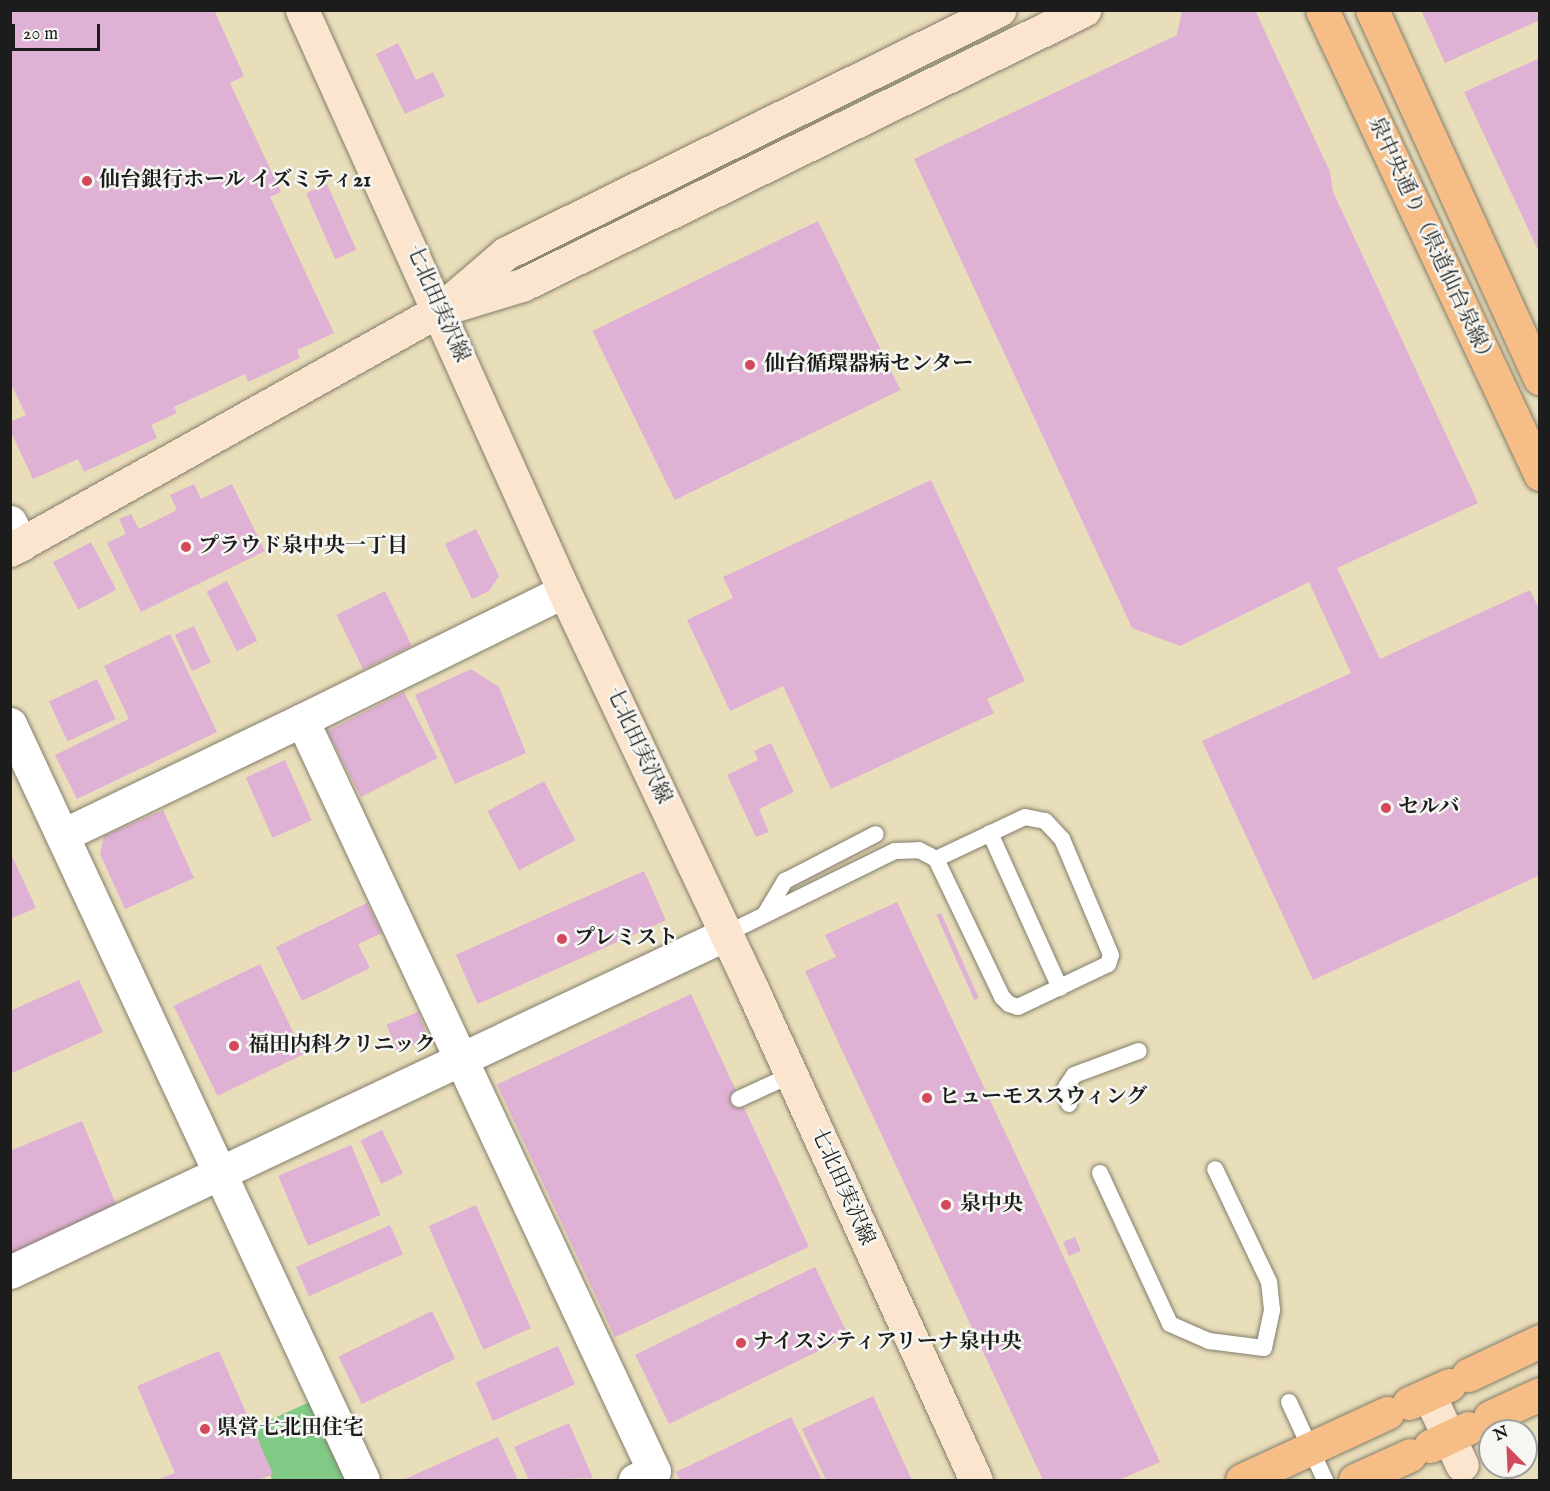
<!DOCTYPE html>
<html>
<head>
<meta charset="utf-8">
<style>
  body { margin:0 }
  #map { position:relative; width:1550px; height:1491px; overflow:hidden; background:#e9deba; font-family:"IM FELL English","Noto Serif JP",serif }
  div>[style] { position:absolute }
  .green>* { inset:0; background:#81ca86 }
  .building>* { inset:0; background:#dfb1d4; transform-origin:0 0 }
  .roads { filter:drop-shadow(0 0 2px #827d6b) drop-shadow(0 0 2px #827d6b) }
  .lane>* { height:16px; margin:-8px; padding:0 8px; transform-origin:8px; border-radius:8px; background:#fff }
  .street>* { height:33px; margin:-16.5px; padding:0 16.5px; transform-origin:16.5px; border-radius:16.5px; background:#fff }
  .secondary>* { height:33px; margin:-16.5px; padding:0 16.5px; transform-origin:16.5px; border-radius:16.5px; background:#fbe5cf }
  .primary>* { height:33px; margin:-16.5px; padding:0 16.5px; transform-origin:16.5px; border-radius:16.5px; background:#f6be86 }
  .dots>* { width:16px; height:16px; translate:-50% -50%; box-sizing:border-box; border:3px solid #f6f6f2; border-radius:50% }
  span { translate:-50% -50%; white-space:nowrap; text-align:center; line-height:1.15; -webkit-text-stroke:5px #f6f6f2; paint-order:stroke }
  .poi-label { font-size:21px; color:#1c1c1c; font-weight:700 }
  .left { translate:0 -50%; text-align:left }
  .street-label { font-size:21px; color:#1c1c1c }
  .frame { position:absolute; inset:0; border:12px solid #1c1c1c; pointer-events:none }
  .north { position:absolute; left:1478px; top:1419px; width:60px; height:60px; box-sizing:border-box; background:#f6f6f2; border:2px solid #9f9f9c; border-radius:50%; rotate:336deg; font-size:16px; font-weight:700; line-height:24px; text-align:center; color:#1c1c1c }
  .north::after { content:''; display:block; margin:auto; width:21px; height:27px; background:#d1495b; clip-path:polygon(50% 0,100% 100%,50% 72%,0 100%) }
  .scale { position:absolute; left:12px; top:24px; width:88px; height:27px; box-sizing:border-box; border:3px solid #1c1c1c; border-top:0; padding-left:8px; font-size:18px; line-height:21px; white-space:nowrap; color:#1c1c1c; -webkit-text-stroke:4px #f6f6f2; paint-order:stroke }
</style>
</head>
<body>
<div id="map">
  <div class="green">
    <i style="clip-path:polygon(312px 1401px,351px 1480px,272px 1480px,254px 1427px)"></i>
  </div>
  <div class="building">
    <i style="clip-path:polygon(10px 10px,214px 10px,244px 76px,230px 83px,281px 192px,270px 197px,334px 333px,297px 350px,300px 358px,248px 382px,245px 374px,174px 407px,177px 413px,151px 425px,157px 438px,84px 472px,78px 459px,33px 479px,10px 430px,10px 422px,26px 415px,10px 382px)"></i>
    <i style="clip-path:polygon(1182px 10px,1255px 10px,1330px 172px,1333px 192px,1478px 503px,1337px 568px,1380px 659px,1530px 590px,1540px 611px,1540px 875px,1313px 980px,1202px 741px,1351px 673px,1309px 582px,1180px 646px,1132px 628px,914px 159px,1177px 35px)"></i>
    <i style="clip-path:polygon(1421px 10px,1540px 10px,1540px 20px,1445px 63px)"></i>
    <i style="clip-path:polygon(398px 43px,416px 80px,433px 72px,445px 96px,405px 114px,376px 54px)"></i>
    <i style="clip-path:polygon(1540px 58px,1540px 254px,1464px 92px)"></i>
    <i style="left:327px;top:184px;width:72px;height:23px;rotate:66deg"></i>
    <i style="left:818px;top:221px;width:188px;height:251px;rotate:64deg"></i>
    <i style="clip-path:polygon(931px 480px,1025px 681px,987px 699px,994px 713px,831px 789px,783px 686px,730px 711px,687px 620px,733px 598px,723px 577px)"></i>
    <i style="clip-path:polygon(194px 484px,201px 499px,232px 484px,265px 551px,141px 612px,107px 543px,126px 534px,119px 519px,131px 514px,139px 529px,177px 510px,170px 495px)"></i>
    <i style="clip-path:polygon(476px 529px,499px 576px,489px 591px,472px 599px,445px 544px)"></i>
    <i style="left:91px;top:542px;width:54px;height:43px;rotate:62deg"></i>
    <i style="left:227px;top:581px;width:67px;height:23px;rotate:63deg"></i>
    <i style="left:385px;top:591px;width:61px;height:54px;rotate:64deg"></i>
    <i style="left:194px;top:626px;width:40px;height:21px;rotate:65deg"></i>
    <i style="clip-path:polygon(170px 634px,217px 732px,77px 799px,55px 755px,129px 719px,104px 666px)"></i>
    <i style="clip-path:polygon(471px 669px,499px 687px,526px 753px,455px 784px,415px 695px)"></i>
    <i style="left:97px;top:679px;width:44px;height:53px;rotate:65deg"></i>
    <i style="left:404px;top:692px;width:74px;height:86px;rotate:63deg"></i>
    <i style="clip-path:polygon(771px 743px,794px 792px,759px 809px,769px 832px,756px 837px,727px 775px,758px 760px,754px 751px)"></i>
    <i style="left:285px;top:760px;width:66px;height:43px;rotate:66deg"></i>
    <i style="left:544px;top:781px;width:67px;height:64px;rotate:62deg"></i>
    <i style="clip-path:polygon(163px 810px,194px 878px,125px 909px,100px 854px,104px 836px)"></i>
    <i style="clip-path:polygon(10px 852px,36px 908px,10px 919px)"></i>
    <i style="left:644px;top:871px;width:54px;height:206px;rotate:66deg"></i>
    <i style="clip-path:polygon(897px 902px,1160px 1462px,1119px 1480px,1043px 1480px,805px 971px,836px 957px,825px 935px)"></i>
    <i style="clip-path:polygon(367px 903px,382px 933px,358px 944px,370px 968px,302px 1001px,276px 947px)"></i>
    <i style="left:941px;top:913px;width:93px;height:5px;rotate:66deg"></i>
    <i style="left:260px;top:964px;width:100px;height:96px;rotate:64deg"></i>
    <i style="clip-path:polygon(79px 980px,103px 1032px,10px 1074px,10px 1011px)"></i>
    <i style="left:691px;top:994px;width:279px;height:214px;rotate:65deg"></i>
    <i style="left:418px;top:1012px;width:29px;height:34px;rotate:68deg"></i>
    <i style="clip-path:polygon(82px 1121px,118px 1209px,10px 1254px,10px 1151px)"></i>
    <i style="left:382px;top:1130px;width:48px;height:24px;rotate:64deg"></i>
    <i style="left:351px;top:1145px;width:76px;height:79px;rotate:67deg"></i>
    <i style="left:476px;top:1205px;width:135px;height:52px;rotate:66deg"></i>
    <i style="left:390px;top:1225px;width:32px;height:103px;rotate:66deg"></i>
    <i style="left:1075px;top:1237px;width:15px;height:13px;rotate:67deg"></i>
    <i style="left:815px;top:1267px;width:77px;height:200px;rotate:64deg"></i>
    <i style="left:432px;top:1311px;width:53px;height:104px;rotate:64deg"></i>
    <i style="left:558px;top:1346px;width:42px;height:90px;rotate:66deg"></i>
    <i style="clip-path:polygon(219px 1351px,273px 1474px,259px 1480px,156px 1480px,175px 1473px,137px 1386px)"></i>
    <i style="clip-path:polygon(873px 1396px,912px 1480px,826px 1480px,802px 1429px)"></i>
    <i style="clip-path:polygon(791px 1417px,822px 1480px,680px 1480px,676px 1472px)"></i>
    <i style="clip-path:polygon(569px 1423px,593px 1478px,529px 1480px,514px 1447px)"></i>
    <i style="clip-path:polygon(498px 1437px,518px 1480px,403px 1480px)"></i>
  </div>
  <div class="roads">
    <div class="lane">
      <i style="left:990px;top:833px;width:170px;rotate:65.7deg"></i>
      <i style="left:765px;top:914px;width:39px;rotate:-59deg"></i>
      <i style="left:785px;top:881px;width:102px;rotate:-27.3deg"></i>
      <i style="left:726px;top:934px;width:188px;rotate:-26.2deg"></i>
      <i style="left:895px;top:851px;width:24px;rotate:-2deg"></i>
      <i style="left:919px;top:850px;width:19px;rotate:28deg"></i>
      <i style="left:936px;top:859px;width:153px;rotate:64.4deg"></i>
      <i style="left:1002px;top:997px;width:10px;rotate:45deg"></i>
      <i style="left:1009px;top:1004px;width:9px;rotate:18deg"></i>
      <i style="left:1018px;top:1007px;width:100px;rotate:-25.5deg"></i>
      <i style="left:1108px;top:964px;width:9px;rotate:-72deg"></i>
      <i style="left:1111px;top:955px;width:126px;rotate:-112.9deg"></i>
      <i style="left:1062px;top:839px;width:25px;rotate:-133deg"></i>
      <i style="left:1045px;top:821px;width:20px;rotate:-169deg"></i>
      <i style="left:1025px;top:817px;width:98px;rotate:154.7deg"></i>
      <i style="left:739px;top:1099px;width:57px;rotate:-24.8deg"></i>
      <i style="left:1069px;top:1104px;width:17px;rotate:-100deg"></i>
      <i style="left:1066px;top:1087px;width:14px;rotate:-56deg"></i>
      <i style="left:1074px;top:1075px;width:69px;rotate:-20.3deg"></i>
      <i style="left:1100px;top:1173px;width:166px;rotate:65.1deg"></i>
      <i style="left:1170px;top:1324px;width:43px;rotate:23.6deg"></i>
      <i style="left:1209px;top:1341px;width:55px;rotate:7.3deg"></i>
      <i style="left:1264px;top:1348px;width:39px;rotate:-78deg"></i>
      <i style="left:1272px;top:1310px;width:28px;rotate:-96deg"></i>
      <i style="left:1269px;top:1282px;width:125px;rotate:-115.5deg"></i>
      <i style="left:1289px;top:1402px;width:86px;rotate:65.2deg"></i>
    </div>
    <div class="street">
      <i style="left:10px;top:522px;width:25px;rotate:63deg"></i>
      <i style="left:302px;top:720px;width:292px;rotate:-26.2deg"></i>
      <i style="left:10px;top:724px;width:834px;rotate:64.97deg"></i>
      <i style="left:63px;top:835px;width:265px;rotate:-25.7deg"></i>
      <i style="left:302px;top:720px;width:829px;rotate:64.89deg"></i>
      <i style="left:654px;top:1471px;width:21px;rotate:155deg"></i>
      <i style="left:10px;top:1272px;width:792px;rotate:-25.27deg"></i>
    </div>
    <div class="secondary">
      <i style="left:302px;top:10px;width:637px;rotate:65.73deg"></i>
      <i style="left:564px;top:591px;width:442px;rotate:64.7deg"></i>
      <i style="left:753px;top:991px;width:537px;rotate:65.49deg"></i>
      <i style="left:450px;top:301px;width:74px;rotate:-40.6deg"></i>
      <i style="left:506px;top:253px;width:550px;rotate:-26.24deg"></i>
      <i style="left:10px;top:550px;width:492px;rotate:-29.2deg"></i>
      <i style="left:440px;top:310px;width:86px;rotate:-17deg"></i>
      <i style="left:522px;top:285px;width:626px;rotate:-26.07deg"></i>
      <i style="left:1429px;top:1395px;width:77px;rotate:64.8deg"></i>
    </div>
    <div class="primary">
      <i style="left:1322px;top:10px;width:513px;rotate:64.83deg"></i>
      <i style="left:1372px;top:10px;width:405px;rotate:65.5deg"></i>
      <i style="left:1468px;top:1375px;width:80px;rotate:-25.3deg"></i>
      <i style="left:1409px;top:1403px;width:44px;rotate:-24.2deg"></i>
      <i style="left:1490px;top:1417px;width:55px;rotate:-24.7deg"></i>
      <i style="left:1430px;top:1446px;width:42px;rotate:-25.3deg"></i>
      <i style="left:1242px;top:1480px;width:160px;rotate:-24.8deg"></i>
      <i style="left:1355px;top:1480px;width:60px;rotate:-24.4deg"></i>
    </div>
  </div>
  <div class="dots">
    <i style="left:87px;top:181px;background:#d1495b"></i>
    <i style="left:750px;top:365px;background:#d1495b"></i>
    <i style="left:186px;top:547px;background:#d1495b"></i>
    <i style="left:1386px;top:808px;background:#d1495b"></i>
    <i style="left:562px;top:939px;background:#d1495b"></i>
    <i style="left:234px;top:1046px;background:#d1495b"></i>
    <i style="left:927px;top:1098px;background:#d1495b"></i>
    <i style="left:946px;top:1205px;background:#d1495b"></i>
    <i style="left:741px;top:1343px;background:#d1495b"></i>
    <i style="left:205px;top:1429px;background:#d1495b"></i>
  </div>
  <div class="poi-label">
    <span class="left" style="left:99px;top:181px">仙台銀行ホール イズミティ21</span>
    <span class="left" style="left:764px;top:365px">仙台循環器病センター</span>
    <span class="left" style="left:198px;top:547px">プラウド泉中央一丁目</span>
    <span class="left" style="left:1398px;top:808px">セルバ</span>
    <span class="left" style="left:574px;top:939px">プレミスト</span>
    <span class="left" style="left:248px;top:1046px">福田内科クリニック</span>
    <span class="left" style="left:939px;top:1098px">ヒューモススウィング</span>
    <span class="left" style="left:960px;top:1205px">泉中央</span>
    <span class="left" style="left:753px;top:1343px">ナイスシティアリーナ泉中央</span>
    <span class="left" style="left:217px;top:1429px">県営七北田住宅</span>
  </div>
  <div class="street-label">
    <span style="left:1431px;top:242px;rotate:65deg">泉中央通り（県道仙台泉線）</span>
    <span style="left:437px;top:304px;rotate:66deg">七北田実沢線</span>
    <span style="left:638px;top:746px;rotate:65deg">七北田実沢線</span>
    <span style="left:842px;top:1187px;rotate:66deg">七北田実沢線</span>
  </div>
  <div class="frame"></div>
  <div class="north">N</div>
  <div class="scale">20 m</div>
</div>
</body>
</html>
